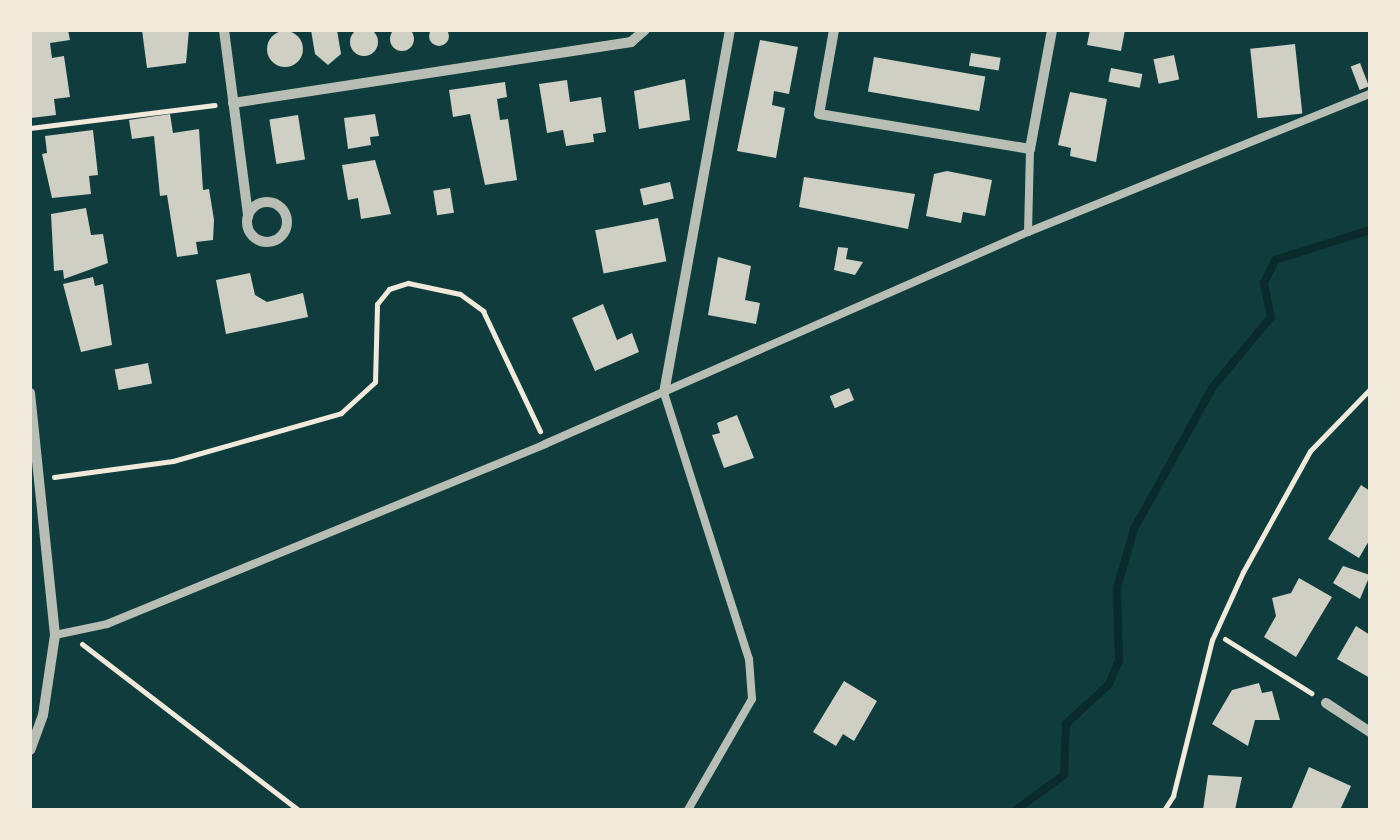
<!DOCTYPE html>
<html>
<head>
<meta charset="utf-8">
<style>
  body { margin:0 }
  #map { position:relative; width:1400px; height:840px; overflow:hidden; background:#0f3d3e; font-family:Jost,sans-serif }
  div>[style] { position:absolute }
  .stream>* { height:8px; margin:-4px; padding:0 4px; transform-origin:4px; border-radius:4px; background:#0a2a2b }
  .building>* { inset:0; background:#cfcfc3; transform-origin:0 0 }
  .round { border-radius:50% }
  .path>* { height:5px; margin:-2.5px; padding:0 2.5px; transform-origin:2.5px; border-radius:2.5px; background:#f1e9da }
  .service>* { height:8px; margin:-4px; padding:0 4px; transform-origin:4px; border-radius:4px; background:#b8beb3 }
  .minor>* { height:10px; margin:-5px; padding:0 5px; transform-origin:5px; border-radius:5px; background:#b8beb3 }
  .minor>.ring { margin:-5px; padding:0; box-sizing:content-box; background:none; border:10px solid #b8beb3; border-radius:50% }
  span { translate:-50% -50%; white-space:nowrap; text-align:center; line-height:1.15; -webkit-text-stroke:8px #f1e9da; paint-order:stroke }
  .frame { position:absolute; inset:0; border:32px solid #f1e9da; pointer-events:none }
</style>
</head>
<body>
<div id="map">
  <div class="stream">
    <i style="left:1016px;top:810px;width:59px;rotate:-36.1deg"></i>
    <i style="left:1064px;top:775px;width:51px;rotate:-87.8deg"></i>
    <i style="left:1066px;top:724px;width:59px;rotate:-42.9deg"></i>
    <i style="left:1109px;top:684px;width:25px;rotate:-67deg"></i>
    <i style="left:1119px;top:661px;width:73px;rotate:-91.6deg"></i>
    <i style="left:1117px;top:588px;width:61px;rotate:-73.9deg"></i>
    <i style="left:1134px;top:529px;width:161px;rotate:-61deg"></i>
    <i style="left:1212px;top:388px;width:92px;rotate:-50.3deg"></i>
    <i style="left:1271px;top:317px;width:35px;rotate:-102deg"></i>
    <i style="left:1264px;top:283px;width:25px;rotate:-64deg"></i>
    <i style="left:1275px;top:260px;width:100px;rotate:-17.5deg"></i>
  </div>
  <div class="building">
    <i class="round" style="left:429px;top:26px;width:20px;height:20px"></i>
    <i class="round" style="left:390px;top:27px;width:24px;height:24px"></i>
    <i class="round" style="left:350px;top:28px;width:28px;height:28px"></i>
    <i style="clip-path:polygon(30px 30px,68px 30px,70px 40px,50px 43px,52px 58px,64px 56px,70px 97px,54px 99px,56px 115px,31px 118px)"></i>
    <i style="clip-path:polygon(142px 30px,189px 30px,186px 63px,147px 68px)"></i>
    <i style="clip-path:polygon(311px 30px,337px 30px,341px 54px,328px 65px,315px 54px)"></i>
    <i style="clip-path:polygon(1090px 30px,1125px 30px,1121px 51px,1087px 45px)"></i>
    <i class="round" style="left:267px;top:31px;width:36px;height:36px"></i>
    <i style="clip-path:polygon(760px 40px,798px 47px,789px 94px,774px 91px,772px 105px,785px 108px,776px 158px,737px 151px)"></i>
    <i style="left:1295px;top:44px;width:70px;height:45px;rotate:84deg"></i>
    <i style="left:971px;top:53px;width:30px;height:13px;rotate:9deg"></i>
    <i style="left:1174px;top:55px;width:25px;height:21px;rotate:78deg"></i>
    <i style="left:874px;top:57px;width:113px;height:35px;rotate:10deg"></i>
    <i style="left:1360px;top:63px;width:25px;height:10px;rotate:69deg"></i>
    <i style="left:1111px;top:68px;width:32px;height:14px;rotate:11deg"></i>
    <i style="clip-path:polygon(685px 79px,690px 120px,639px 129px,634px 91px)"></i>
    <i style="clip-path:polygon(567px 80px,570px 102px,601px 97px,606px 132px,593px 134px,594px 142px,566px 146px,563px 130px,547px 133px,539px 84px)"></i>
    <i style="clip-path:polygon(505px 82px,507px 97px,497px 99px,500px 120px,508px 119px,517px 180px,485px 185px,470px 114px,453px 117px,449px 90px)"></i>
    <i style="clip-path:polygon(1070px 92px,1107px 99px,1096px 162px,1070px 156px,1071px 148px,1058px 145px)"></i>
    <i style="clip-path:polygon(170px 114px,173px 133px,199px 129px,203px 190px,209px 189px,214px 220px,213px 240px,196px 242px,198px 254px,177px 257px,167px 195px,160px 196px,154px 136px,132px 139px,129px 120px)"></i>
    <i style="clip-path:polygon(375px 114px,379px 136px,370px 137px,371px 145px,348px 149px,344px 118px)"></i>
    <i style="left:298px;top:115px;width:45px;height:29px;rotate:81deg"></i>
    <i style="clip-path:polygon(93px 130px,98px 175px,89px 176px,91px 194px,52px 198px,42px 154px,47px 153px,45px 136px)"></i>
    <i style="clip-path:polygon(375px 160px,391px 214px,361px 219px,358px 198px,348px 200px,342px 165px)"></i>
    <i style="clip-path:polygon(947px 171px,992px 180px,985px 216px,963px 212px,961px 223px,926px 216px,934px 174px)"></i>
    <i style="clip-path:polygon(804px 177px,915px 194px,908px 229px,799px 207px)"></i>
    <i style="left:670px;top:182px;width:17px;height:31px;rotate:77deg"></i>
    <i style="left:450px;top:188px;width:25px;height:17px;rotate:81deg"></i>
    <i style="clip-path:polygon(86px 208px,91px 235px,103px 234px,108px 263px,64px 279px,63px 270px,54px 271px,51px 214px)"></i>
    <i style="left:658px;top:218px;width:44px;height:64px;rotate:79deg"></i>
    <i style="clip-path:polygon(838px 247px,848px 248px,846px 259px,863px 262px,855px 275px,834px 270px)"></i>
    <i style="clip-path:polygon(718px 257px,751px 266px,745px 300px,760px 303px,756px 324px,708px 315px)"></i>
    <i style="clip-path:polygon(250px 273px,255px 295px,267px 302px,303px 293px,308px 317px,226px 334px,216px 280px)"></i>
    <i style="clip-path:polygon(93px 277px,95px 286px,103px 284px,112px 345px,81px 352px,63px 284px)"></i>
    <i style="clip-path:polygon(603px 304px,617px 340px,632px 333px,639px 352px,595px 371px,572px 318px)"></i>
    <i style="left:148px;top:363px;width:21px;height:34px;rotate:79deg"></i>
    <i style="left:849px;top:388px;width:13px;height:21px;rotate:67deg"></i>
    <i style="clip-path:polygon(737px 415px,754px 458px,724px 468px,712px 435px,720px 433px,717px 423px)"></i>
    <i style="clip-path:polygon(1361px 485px,1370px 491px,1370px 539px,1359px 558px,1328px 539px)"></i>
    <i style="clip-path:polygon(1343px 566px,1370px 575px,1360px 599px,1333px 583px)"></i>
    <i style="clip-path:polygon(1299px 578px,1332px 597px,1296px 657px,1264px 637px,1276px 616px,1272px 598px,1291px 593px)"></i>
    <i style="clip-path:polygon(1356px 626px,1370px 635px,1370px 678px,1337px 659px)"></i>
    <i style="clip-path:polygon(844px 681px,877px 701px,854px 741px,843px 734px,836px 746px,813px 732px)"></i>
    <i style="clip-path:polygon(1259px 683px,1262px 693px,1272px 691px,1280px 720px,1255px 720px,1248px 746px,1212px 724px,1232px 690px)"></i>
    <i style="clip-path:polygon(1309px 767px,1351px 786px,1340px 810px,1291px 810px)"></i>
    <i style="clip-path:polygon(1208px 775px,1242px 777px,1235px 810px,1203px 810px)"></i>
  </div>
  <div class="path">
    <i style="left:30px;top:128px;width:186px;rotate:-7.1deg"></i>
    <i style="left:54px;top:477px;width:120px;rotate:-7.7deg"></i>
    <i style="left:173px;top:461px;width:175px;rotate:-15.9deg"></i>
    <i style="left:341px;top:413px;width:46px;rotate:-42.4deg"></i>
    <i style="left:375px;top:382px;width:78px;rotate:-88.5deg"></i>
    <i style="left:377px;top:304px;width:19px;rotate:-51deg"></i>
    <i style="left:389px;top:289px;width:20px;rotate:-18deg"></i>
    <i style="left:408px;top:283px;width:53px;rotate:11.9deg"></i>
    <i style="left:460px;top:294px;width:29px;rotate:36deg"></i>
    <i style="left:483px;top:311px;width:133px;rotate:64.6deg"></i>
    <i style="left:1225px;top:639px;width:102px;rotate:32.1deg"></i>
    <i style="left:82px;top:644px;width:272px;rotate:37.5deg"></i>
    <i style="left:1164px;top:810px;width:17px;rotate:-57deg"></i>
    <i style="left:1173px;top:796px;width:161px;rotate:-76deg"></i>
    <i style="left:1212px;top:640px;width:75px;rotate:-65.5deg"></i>
    <i style="left:1243px;top:572px;width:138px;rotate:-61deg"></i>
    <i style="left:1310px;top:451px;width:86px;rotate:-45.9deg"></i>
  </div>
  <div class="service">
    <i style="left:1028px;top:232px;width:83px;rotate:-88.6deg"></i>
    <i style="left:664px;top:393px;width:279px;rotate:72.3deg"></i>
    <i style="left:749px;top:659px;width:40px;rotate:85.7deg"></i>
    <i style="left:752px;top:699px;width:128px;rotate:120deg"></i>
    <i style="left:55px;top:635px;width:53px;rotate:-11.9deg"></i>
    <i style="left:107px;top:624px;width:474px;rotate:-22.3deg"></i>
    <i style="left:545px;top:444px;width:527px;rotate:-23.7deg"></i>
    <i style="left:1028px;top:232px;width:369px;rotate:-22deg"></i>
  </div>
  <div class="minor">
    <i style="left:224px;top:30px;width:188px;rotate:82.6deg"></i>
    <i style="left:834px;top:30px;width:85px;rotate:100.1deg"></i>
    <i style="left:819px;top:114px;width:214px;rotate:9.4deg"></i>
    <i style="left:1030px;top:149px;width:121px;rotate:-79.5deg"></i>
    <i style="left:233px;top:103px;width:403px;rotate:-8.7deg"></i>
    <i style="left:631px;top:42px;width:18px;rotate:-41deg"></i>
    <i class="ring" style="left:247px;top:202px;width:30px;height:30px"></i>
    <i style="left:30px;top:393px;width:243px;rotate:84.1deg"></i>
    <i style="left:55px;top:635px;width:81px;rotate:98.5deg"></i>
    <i style="left:43px;top:715px;width:37px;rotate:110deg"></i>
    <i style="left:664px;top:393px;width:369px;rotate:-79.7deg"></i>
    <i style="left:1326px;top:703px;width:53px;rotate:33.4deg"></i>
  </div>
  <div class="frame"></div>
</div>
</body>
</html>
